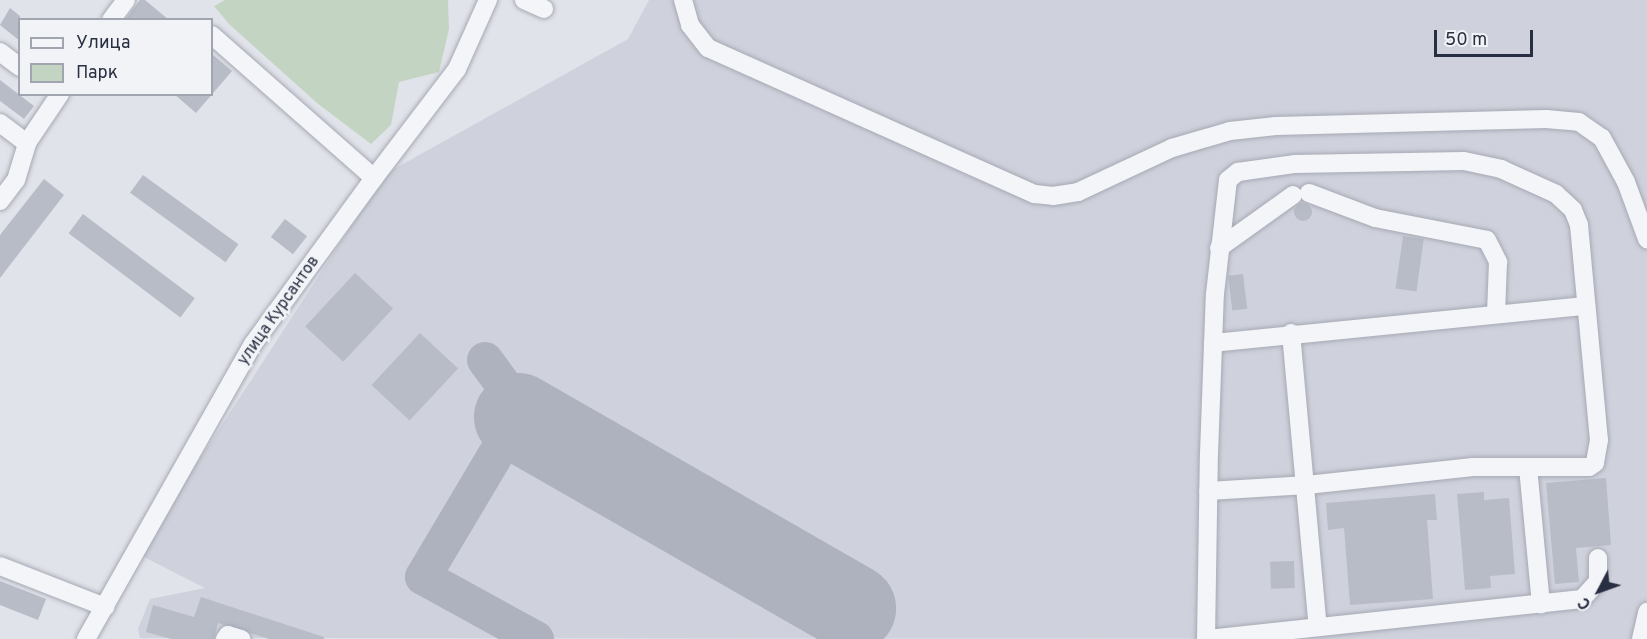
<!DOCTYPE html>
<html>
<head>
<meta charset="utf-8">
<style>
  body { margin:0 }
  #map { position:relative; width:1647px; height:639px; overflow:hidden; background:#e1e3ea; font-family:Overpass,sans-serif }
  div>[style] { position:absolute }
  .built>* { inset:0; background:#cfd2dc }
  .green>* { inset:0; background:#c4d4c2 }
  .taxiway>* { height:36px; margin:-18px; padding:0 18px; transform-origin:18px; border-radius:18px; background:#aeb2bf }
  .runway>* { height:88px; margin:-44px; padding:0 44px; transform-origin:44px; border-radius:44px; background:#aeb2bf }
  .building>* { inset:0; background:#b8bcc7; transform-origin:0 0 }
  .round { border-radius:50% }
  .roads { filter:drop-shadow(0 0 2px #a6a9b4) drop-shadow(0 0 2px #a6a9b4) }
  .minor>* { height:18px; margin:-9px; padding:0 9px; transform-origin:9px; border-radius:9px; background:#f4f5f8 }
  span { translate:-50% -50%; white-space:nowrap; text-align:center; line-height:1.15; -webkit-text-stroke:5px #f1f3f7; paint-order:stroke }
  .street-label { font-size:16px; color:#292f42 }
  .legend { position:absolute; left:18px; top:18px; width:195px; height:78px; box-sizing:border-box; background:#f1f3f7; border:2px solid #a1a5af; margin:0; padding:8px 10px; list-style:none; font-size:18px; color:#292f42 }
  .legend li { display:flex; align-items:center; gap:12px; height:30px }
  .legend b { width:30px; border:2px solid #a1a5af }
  .north { position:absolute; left:1569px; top:561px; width:60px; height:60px; -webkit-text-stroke:4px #f1f3f7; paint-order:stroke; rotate:229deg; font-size:16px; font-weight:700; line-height:24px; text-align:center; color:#292f42 }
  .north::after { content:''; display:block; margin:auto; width:21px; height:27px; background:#292f42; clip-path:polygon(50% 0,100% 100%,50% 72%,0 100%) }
  .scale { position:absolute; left:1434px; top:30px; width:99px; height:27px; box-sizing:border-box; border:3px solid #292f42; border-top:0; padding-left:8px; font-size:18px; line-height:21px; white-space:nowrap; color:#292f42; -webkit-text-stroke:4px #f1f3f7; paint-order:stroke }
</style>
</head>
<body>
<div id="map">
  <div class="built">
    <i style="clip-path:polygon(649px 0,1647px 0,1647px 639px,140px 638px,138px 629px,150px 599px,205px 588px,138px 554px,385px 174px,628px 39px)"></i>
  </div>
  <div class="green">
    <i style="clip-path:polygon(225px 0,448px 0,449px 29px,439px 72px,399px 82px,391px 125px,371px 144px,317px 103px,229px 24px,214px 6px)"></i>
  </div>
  <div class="taxiway">
    <i style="left:485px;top:360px;width:47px;rotate:53.6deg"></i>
    <i style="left:513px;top:398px;width:20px;rotate:75deg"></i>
    <i style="left:518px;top:417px;width:186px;rotate:120.7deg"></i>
    <i style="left:423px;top:577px;width:129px;rotate:28.8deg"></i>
    <i style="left:835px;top:639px;width:35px;rotate:-61deg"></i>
  </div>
  <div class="runway">
    <i style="left:518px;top:417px;width:385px;rotate:29.8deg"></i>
  </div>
  <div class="building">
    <i style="clip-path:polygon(140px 0,145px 0,169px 20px,125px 20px)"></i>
    <i style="clip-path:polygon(10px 8px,20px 16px,20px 41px,0 25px)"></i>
    <i style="clip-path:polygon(212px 54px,232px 71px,196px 113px,174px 94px,212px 94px)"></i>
    <i style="clip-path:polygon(0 80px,34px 106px,24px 119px,0 101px)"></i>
    <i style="left:143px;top:175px;width:118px;height:22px;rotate:36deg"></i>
    <i style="clip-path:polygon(44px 179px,64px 195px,0 278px,0 235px)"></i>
    <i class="round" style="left:1294px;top:203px;width:18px;height:18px"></i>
    <i style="left:83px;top:214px;width:140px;height:24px;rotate:37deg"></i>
    <i style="left:285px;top:219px;width:28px;height:23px;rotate:38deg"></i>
    <i style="left:1403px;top:236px;width:21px;height:53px;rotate:8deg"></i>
    <i style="left:355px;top:273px;width:52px;height:73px;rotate:43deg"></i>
    <i style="left:1243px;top:274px;width:35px;height:15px;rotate:83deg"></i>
    <i style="left:420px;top:333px;width:52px;height:71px;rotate:43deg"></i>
    <i style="clip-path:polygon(1606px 478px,1611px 545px,1576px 548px,1579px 582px,1555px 584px,1546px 483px)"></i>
    <i style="clip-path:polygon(1484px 492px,1484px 500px,1509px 498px,1515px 574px,1490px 576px,1491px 588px,1465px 590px,1457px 494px)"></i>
    <i style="clip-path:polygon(1435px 494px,1437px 520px,1427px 520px,1433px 599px,1350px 605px,1344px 528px,1328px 530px,1326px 503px)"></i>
    <i style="left:1294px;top:561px;width:27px;height:24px;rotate:88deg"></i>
    <i style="clip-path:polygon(0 581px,46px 599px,38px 620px,0 605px)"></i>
    <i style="clip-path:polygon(201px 597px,324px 637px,324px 639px,269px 639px,218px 623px,214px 639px,171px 639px,146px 632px,153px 605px,194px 617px)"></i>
  </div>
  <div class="roads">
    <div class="minor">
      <i style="left:524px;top:0;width:22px;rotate:24deg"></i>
      <i style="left:683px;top:0;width:26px;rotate:74deg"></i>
      <i style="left:690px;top:25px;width:29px;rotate:52deg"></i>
      <i style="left:708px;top:48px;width:358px;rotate:24.1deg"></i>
      <i style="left:1035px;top:194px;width:18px;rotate:6deg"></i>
      <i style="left:1053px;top:196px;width:25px;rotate:-9deg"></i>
      <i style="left:1078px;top:192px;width:104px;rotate:-25.1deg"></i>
      <i style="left:1172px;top:148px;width:60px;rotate:-16.3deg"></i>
      <i style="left:1230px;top:131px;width:46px;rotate:-6.2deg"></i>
      <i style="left:1276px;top:126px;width:270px;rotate:-1.5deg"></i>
      <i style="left:1546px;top:119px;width:33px;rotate:5deg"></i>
      <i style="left:1579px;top:122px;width:28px;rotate:35deg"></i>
      <i style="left:1602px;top:138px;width:50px;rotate:61.4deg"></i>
      <i style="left:1626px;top:182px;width:61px;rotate:69.8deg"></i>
      <i style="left:111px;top:20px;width:25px;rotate:-53deg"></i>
      <i style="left:0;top:52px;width:25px;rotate:37deg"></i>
      <i style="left:0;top:123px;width:34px;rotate:37deg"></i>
      <i style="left:374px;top:178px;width:137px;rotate:-52.7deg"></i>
      <i style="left:457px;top:69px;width:76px;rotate:-65.8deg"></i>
      <i style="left:1309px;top:193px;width:71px;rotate:20.7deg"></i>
      <i style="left:1375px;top:218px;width:114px;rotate:11.1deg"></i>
      <i style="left:1487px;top:240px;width:25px;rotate:63deg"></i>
      <i style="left:1498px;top:262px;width:51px;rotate:92.2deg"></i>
      <i style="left:0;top:201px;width:26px;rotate:-53deg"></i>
      <i style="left:16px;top:180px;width:39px;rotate:-73deg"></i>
      <i style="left:27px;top:143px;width:59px;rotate:-56deg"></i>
      <i style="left:1219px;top:248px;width:91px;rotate:-35.6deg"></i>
      <i style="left:1291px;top:333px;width:295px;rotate:84.8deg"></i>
      <i style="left:1213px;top:343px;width:375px;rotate:-5.7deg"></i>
      <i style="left:1528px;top:467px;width:138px;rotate:84.6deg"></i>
      <i style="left:0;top:566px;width:113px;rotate:21.3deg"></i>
      <i style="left:86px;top:639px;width:339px;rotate:-60.5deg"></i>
      <i style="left:253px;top:344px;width:205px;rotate:-53.9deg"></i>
      <i style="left:374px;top:178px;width:216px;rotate:-138.6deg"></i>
      <i style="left:225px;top:639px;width:5px;rotate:-53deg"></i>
      <i style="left:228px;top:635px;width:14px;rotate:17deg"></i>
      <i style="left:1206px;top:639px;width:185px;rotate:-89.1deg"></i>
      <i style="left:1209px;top:454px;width:160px;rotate:-87.9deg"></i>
      <i style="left:1215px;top:294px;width:115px;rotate:-83.5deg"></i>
      <i style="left:1228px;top:180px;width:13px;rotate:-39deg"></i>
      <i style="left:1238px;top:172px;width:58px;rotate:-8deg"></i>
      <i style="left:1295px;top:164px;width:169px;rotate:-1deg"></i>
      <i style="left:1464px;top:161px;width:38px;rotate:12deg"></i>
      <i style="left:1501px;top:169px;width:60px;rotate:24.4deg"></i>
      <i style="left:1556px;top:194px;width:23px;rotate:43deg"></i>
      <i style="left:1573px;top:210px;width:16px;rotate:68deg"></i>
      <i style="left:1579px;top:225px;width:216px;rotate:84.7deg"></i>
      <i style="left:1599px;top:440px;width:23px;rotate:100deg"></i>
      <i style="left:1595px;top:463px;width:7px;rotate:146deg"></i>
      <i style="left:1589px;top:467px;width:116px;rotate:180deg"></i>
      <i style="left:1473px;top:467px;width:167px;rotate:173.8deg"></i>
      <i style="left:1307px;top:485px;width:99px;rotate:176.5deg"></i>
      <i style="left:1208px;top:639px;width:376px;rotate:-6.1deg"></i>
      <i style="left:1582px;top:599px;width:24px;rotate:-48deg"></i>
      <i style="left:1598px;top:581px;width:23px;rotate:-90deg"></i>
      <i style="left:1641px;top:639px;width:28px;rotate:-77deg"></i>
    </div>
  </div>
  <div class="street-label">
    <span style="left:279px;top:311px;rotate:-55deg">улица Курсантов</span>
  </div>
  <ul class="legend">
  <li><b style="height:8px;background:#f4f5f8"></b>Улица</li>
  <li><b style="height:16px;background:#c4d4c2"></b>Парк</li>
  </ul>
  <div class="north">С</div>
  <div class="scale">50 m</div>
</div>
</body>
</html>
